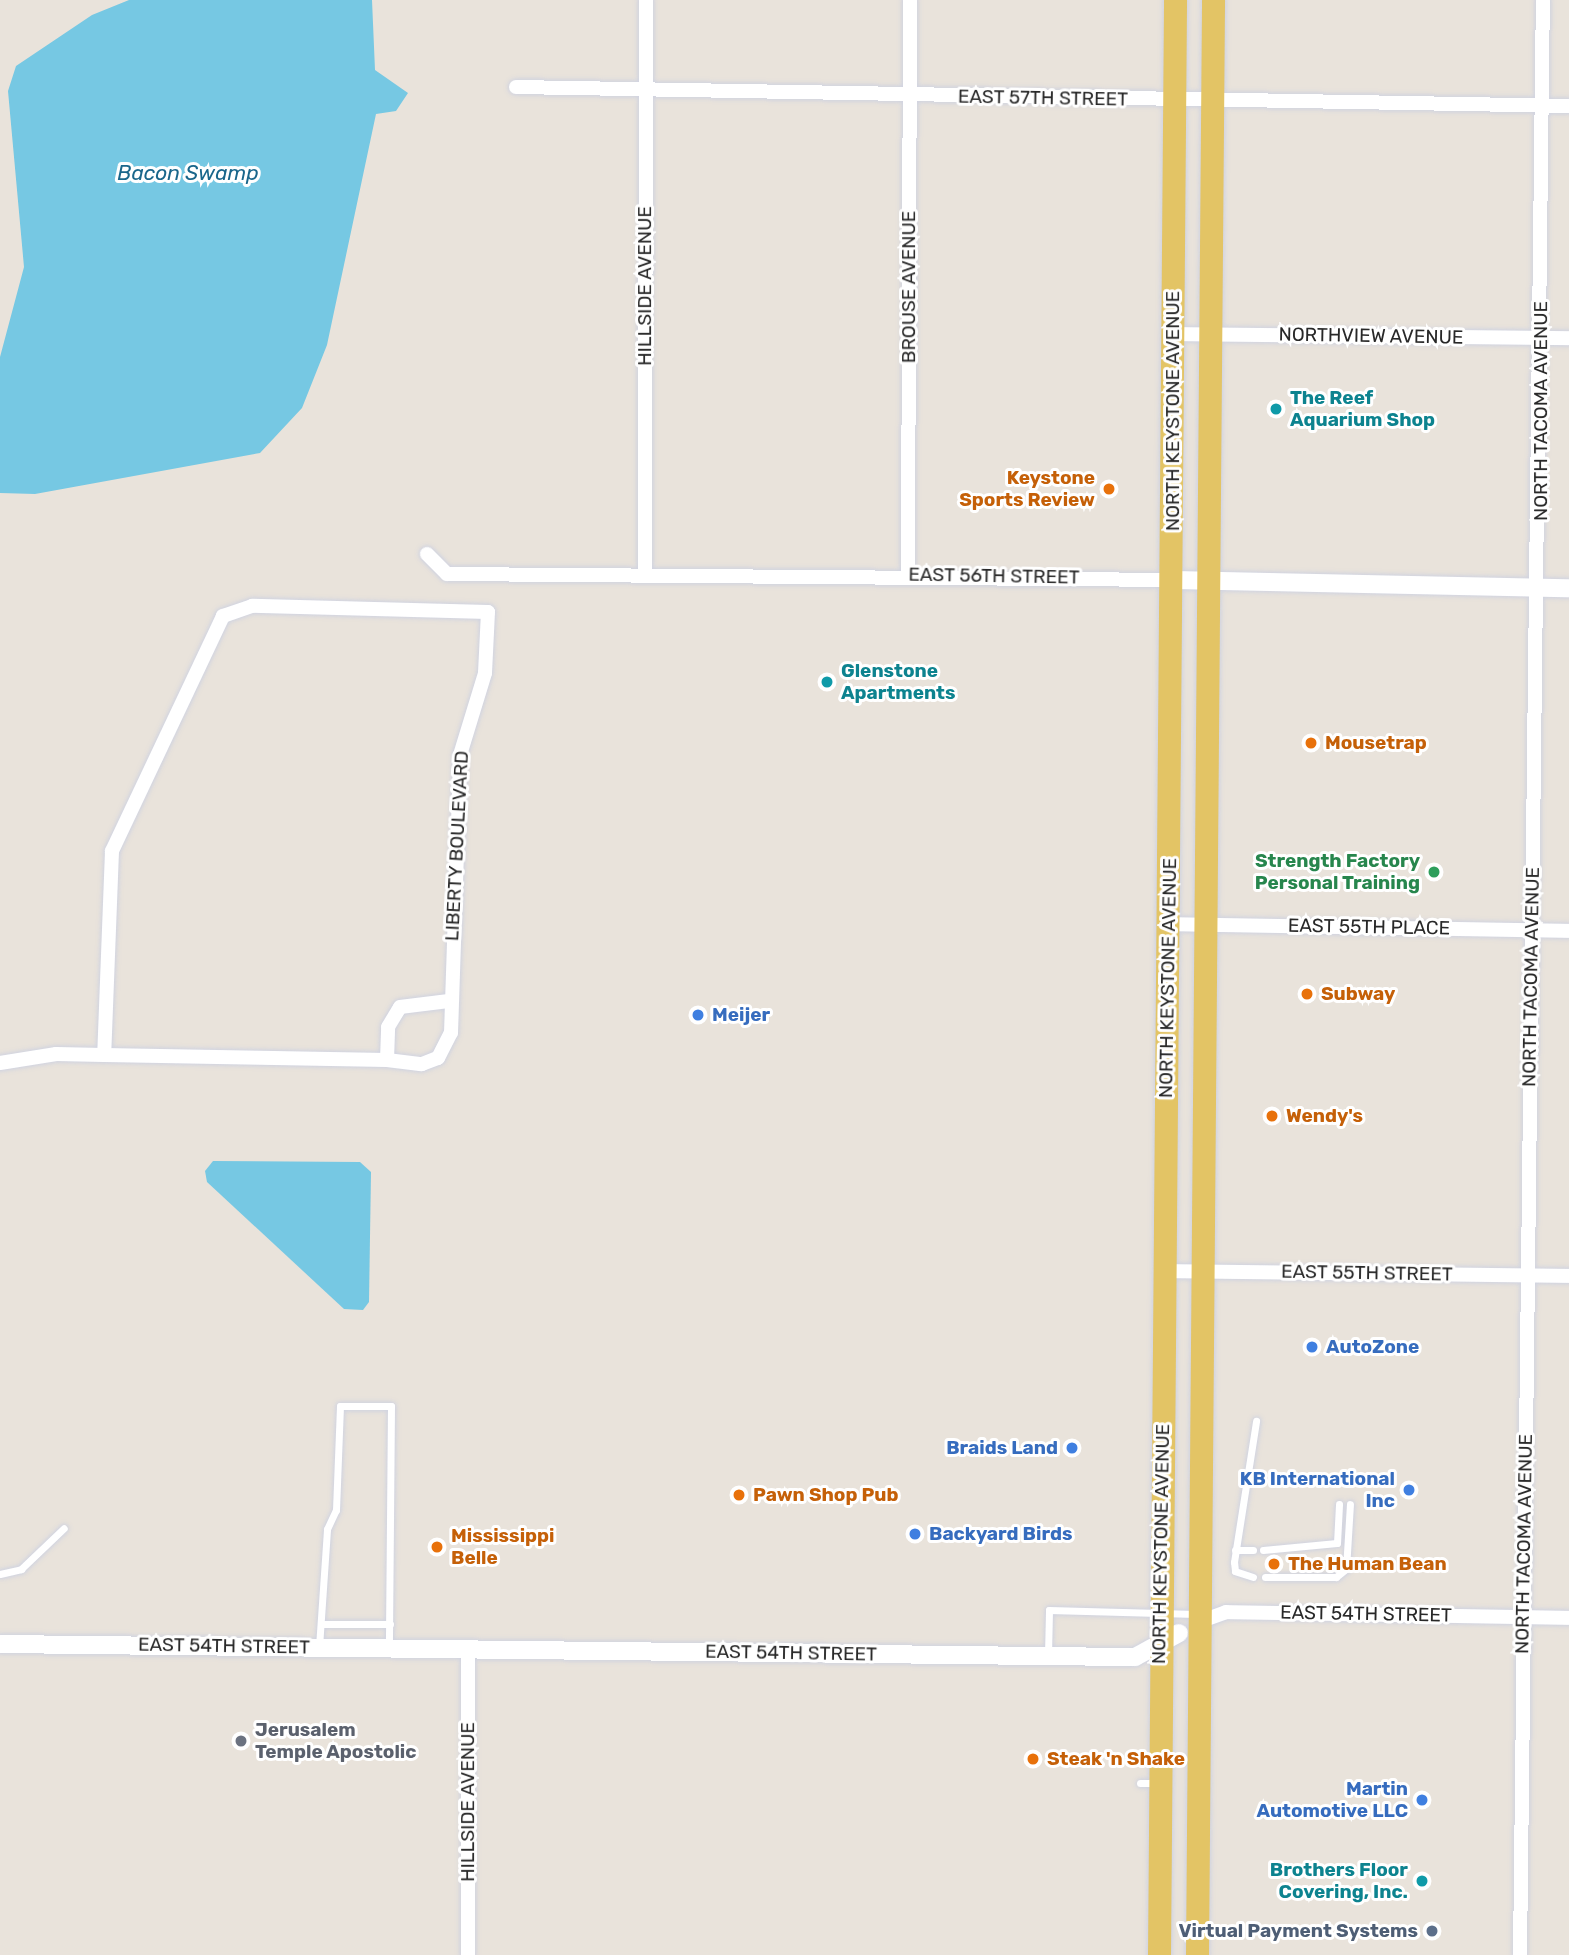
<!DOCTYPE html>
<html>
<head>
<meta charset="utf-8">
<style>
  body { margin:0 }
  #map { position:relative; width:1569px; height:1955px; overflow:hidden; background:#e9e3db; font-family:Rubik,sans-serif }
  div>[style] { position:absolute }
  .water>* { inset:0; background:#76c8e3 }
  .roads { filter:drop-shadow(0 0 2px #d0d3e0) drop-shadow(0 0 2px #d0d3e0) }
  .service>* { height:7px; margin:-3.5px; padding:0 3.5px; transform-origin:3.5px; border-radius:3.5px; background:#fff }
  .minor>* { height:14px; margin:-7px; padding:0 7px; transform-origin:7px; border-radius:7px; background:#fff }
  .tertiary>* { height:18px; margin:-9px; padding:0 9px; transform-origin:9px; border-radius:9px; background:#fff }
  .primary>* { height:23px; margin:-11.5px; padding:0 11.5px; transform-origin:11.5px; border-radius:11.5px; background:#e3c465 }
  .dots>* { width:19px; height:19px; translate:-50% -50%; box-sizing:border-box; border:4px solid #fff; border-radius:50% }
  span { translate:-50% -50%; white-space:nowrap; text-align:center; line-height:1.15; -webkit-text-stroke:6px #fff; paint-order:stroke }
  .street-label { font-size:19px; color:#282828 }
  .culture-label { font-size:19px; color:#0d838f; font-weight:700 }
  .left { translate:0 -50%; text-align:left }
  .right { translate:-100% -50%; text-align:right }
  .food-label { font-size:19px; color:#c56008; font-weight:700 }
  .leisure-label { font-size:19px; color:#27864d; font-weight:700 }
  .shop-label { font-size:19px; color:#366cbe; font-weight:700 }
  .worship-label { font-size:19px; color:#5b616d; font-weight:700 }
  .service-label { font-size:19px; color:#4e5e75; font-weight:700 }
  .water-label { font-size:21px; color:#19668b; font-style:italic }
</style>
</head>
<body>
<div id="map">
  <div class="water">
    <i style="clip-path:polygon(129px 0,372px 0,375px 70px,408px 93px,396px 111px,376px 114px,327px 345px,302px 408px,260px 453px,35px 494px,0 493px,0 357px,24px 267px,8px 91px,16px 66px,92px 15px)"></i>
    <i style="clip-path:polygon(213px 1161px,360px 1162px,371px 1172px,369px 1302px,363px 1310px,344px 1309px,207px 1182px,205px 1171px)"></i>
  </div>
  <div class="roads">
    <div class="service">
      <i style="left:1235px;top:1550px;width:18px"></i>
      <i style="left:1263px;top:1550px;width:74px;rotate:-5.4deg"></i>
      <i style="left:1337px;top:1543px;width:39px;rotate:-87deg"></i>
      <i style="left:0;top:1574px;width:22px;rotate:-13deg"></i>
      <i style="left:21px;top:1569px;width:59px;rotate:-43.6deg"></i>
      <i style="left:1253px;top:1577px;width:19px;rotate:-162deg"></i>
      <i style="left:1235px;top:1571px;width:9px;rotate:-96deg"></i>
      <i style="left:1234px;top:1562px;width:143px;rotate:-81.1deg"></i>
      <i style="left:1265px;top:1577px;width:71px"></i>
      <i style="left:1336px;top:1577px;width:13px;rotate:-39deg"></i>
      <i style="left:1346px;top:1569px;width:65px;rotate:-86.5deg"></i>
      <i style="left:321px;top:1624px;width:69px"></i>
      <i style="left:319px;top:1647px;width:118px;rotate:-86.1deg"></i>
      <i style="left:327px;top:1529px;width:21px;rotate:-65deg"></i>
      <i style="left:336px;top:1510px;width:104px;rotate:-87.8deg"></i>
      <i style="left:340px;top:1406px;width:51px"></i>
      <i style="left:391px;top:1406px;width:242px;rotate:90.5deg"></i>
      <i style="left:1048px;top:1655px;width:45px;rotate:-88.7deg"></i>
      <i style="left:1049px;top:1610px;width:147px;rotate:1.6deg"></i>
      <i style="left:1140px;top:1783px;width:16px"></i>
    </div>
    <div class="minor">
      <i style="left:516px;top:87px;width:1053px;rotate:1.03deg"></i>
      <i style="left:1173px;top:334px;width:396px;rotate:0.6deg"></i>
      <i style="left:427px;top:554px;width:28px;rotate:45deg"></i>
      <i style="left:447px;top:574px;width:724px;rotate:0.47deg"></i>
      <i style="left:645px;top:571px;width:571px;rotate:-89.9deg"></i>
      <i style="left:908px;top:574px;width:574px;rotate:-89.8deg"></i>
      <i style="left:1168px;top:924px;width:401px;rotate:1deg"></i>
      <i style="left:387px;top:1060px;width:33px;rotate:-88deg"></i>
      <i style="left:388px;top:1027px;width:23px;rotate:-59deg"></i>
      <i style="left:400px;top:1007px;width:49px;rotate:-7deg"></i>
      <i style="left:0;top:1063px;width:57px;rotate:-9.1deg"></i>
      <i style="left:56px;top:1054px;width:48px;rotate:1.2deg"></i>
      <i style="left:104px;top:1055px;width:283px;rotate:1deg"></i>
      <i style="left:387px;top:1060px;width:35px;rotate:7deg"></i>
      <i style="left:422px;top:1064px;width:17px;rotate:-21deg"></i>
      <i style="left:438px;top:1058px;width:28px;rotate:-63deg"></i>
      <i style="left:451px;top:1033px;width:278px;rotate:-88.1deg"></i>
      <i style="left:460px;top:755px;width:86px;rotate:-73deg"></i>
      <i style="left:485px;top:673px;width:61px;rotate:-87.2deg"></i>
      <i style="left:488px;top:612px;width:236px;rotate:-178.5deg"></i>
      <i style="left:252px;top:606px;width:31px;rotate:161deg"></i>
      <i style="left:223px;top:616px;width:260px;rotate:115.3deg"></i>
      <i style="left:112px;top:851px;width:204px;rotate:92.2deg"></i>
      <i style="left:1165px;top:1271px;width:404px;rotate:0.7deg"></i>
      <i style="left:1196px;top:1623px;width:32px;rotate:-20deg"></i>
      <i style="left:1226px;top:1612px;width:343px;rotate:1deg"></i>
      <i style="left:468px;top:1955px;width:306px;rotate:-90deg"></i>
      <i style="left:1520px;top:1955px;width:1955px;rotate:-89.33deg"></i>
    </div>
    <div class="tertiary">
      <i style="left:1171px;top:580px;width:398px;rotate:1.2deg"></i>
      <i style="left:0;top:1644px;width:1135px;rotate:0.66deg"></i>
      <i style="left:1135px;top:1657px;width:50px;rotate:-28.6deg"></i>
    </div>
    <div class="primary">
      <i style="left:1159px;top:1955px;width:1955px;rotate:-89.53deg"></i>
      <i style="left:1197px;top:1955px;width:1955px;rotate:-89.53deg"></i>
    </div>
  </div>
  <div class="dots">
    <i style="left:1276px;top:409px;background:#0f9aa8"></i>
    <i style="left:1109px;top:489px;background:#e8710a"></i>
    <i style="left:827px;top:682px;background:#0f9aa8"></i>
    <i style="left:1311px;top:743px;background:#e8710a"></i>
    <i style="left:1434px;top:872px;background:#2e9e5b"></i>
    <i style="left:1307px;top:994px;background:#e8710a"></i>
    <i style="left:698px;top:1015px;background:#3f7fe0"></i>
    <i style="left:1272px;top:1116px;background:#e8710a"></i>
    <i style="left:1312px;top:1347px;background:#3f7fe0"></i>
    <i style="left:1072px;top:1448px;background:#3f7fe0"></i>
    <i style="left:1409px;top:1490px;background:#3f7fe0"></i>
    <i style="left:739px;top:1495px;background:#e8710a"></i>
    <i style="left:915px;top:1534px;background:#3f7fe0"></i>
    <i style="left:437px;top:1547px;background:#e8710a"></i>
    <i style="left:1274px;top:1564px;background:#e8710a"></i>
    <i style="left:241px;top:1741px;background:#6b7280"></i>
    <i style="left:1033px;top:1759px;background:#e8710a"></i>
    <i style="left:1422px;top:1800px;background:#3f7fe0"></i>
    <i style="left:1422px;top:1881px;background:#0f9aa8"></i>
    <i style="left:1432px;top:1931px;background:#5c6f8a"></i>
  </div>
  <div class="street-label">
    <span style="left:1043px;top:98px;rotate:1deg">EAST 57TH STREET</span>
    <span style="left:645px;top:286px;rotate:-90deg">HILLSIDE AVENUE</span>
    <span style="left:909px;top:287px;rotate:-90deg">BROUSE AVENUE</span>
    <span style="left:1371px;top:336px;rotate:1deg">NORTHVIEW AVENUE</span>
    <span style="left:1173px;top:411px;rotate:-90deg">NORTH KEYSTONE AVENUE</span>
    <span style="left:1541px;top:411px;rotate:-90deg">NORTH TACOMA AVENUE</span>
    <span style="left:994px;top:576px;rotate:1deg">EAST 56TH STREET</span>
    <span style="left:457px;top:846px;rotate:-87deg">LIBERTY BOULEVARD</span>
    <span style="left:1369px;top:927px;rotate:1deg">EAST 55TH PLACE</span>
    <span style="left:1531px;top:977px;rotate:-89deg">NORTH TACOMA AVENUE</span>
    <span style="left:1168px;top:978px;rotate:-89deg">NORTH KEYSTONE AVENUE</span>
    <span style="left:1367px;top:1273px;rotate:1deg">EAST 55TH STREET</span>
    <span style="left:1161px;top:1544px;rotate:-89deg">NORTH KEYSTONE AVENUE</span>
    <span style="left:1524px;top:1544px;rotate:-89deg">NORTH TACOMA AVENUE</span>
    <span style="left:1366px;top:1614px;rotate:1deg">EAST 54TH STREET</span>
    <span style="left:224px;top:1646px;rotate:1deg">EAST 54TH STREET</span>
    <span style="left:791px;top:1653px;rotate:1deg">EAST 54TH STREET</span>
    <span style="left:468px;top:1802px;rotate:-90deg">HILLSIDE AVENUE</span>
  </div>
  <div class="culture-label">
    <span class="left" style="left:1290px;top:409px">The Reef<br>Aquarium Shop</span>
    <span class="left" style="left:841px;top:682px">Glenstone<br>Apartments</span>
    <span class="right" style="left:1408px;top:1881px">Brothers Floor<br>Covering, Inc.</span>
  </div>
  <div class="food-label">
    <span class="right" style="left:1095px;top:489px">Keystone<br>Sports Review</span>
    <span class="left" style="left:1325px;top:743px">Mousetrap</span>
    <span class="left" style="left:1321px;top:994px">Subway</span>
    <span class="left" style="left:1286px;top:1116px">Wendy's</span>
    <span class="left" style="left:753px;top:1495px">Pawn Shop Pub</span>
    <span class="left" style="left:451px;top:1547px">Mississippi<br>Belle</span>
    <span class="left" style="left:1288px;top:1564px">The Human Bean</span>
    <span class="left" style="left:1047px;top:1759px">Steak 'n Shake</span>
  </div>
  <div class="leisure-label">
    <span class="right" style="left:1420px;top:872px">Strength Factory<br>Personal Training</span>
  </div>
  <div class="shop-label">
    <span class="left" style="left:712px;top:1015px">Meijer</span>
    <span class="left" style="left:1326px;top:1347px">AutoZone</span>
    <span class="right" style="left:1058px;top:1448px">Braids Land</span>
    <span class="right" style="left:1395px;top:1490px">KB International<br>Inc</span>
    <span class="left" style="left:929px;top:1534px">Backyard Birds</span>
    <span class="right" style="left:1408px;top:1800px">Martin<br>Automotive LLC</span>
  </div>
  <div class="worship-label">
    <span class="left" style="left:255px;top:1741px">Jerusalem<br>Temple Apostolic</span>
  </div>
  <div class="service-label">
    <span class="right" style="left:1418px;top:1931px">Virtual Payment Systems</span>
  </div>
  <div class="water-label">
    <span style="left:188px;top:173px">Bacon Swamp</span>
  </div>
</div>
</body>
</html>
